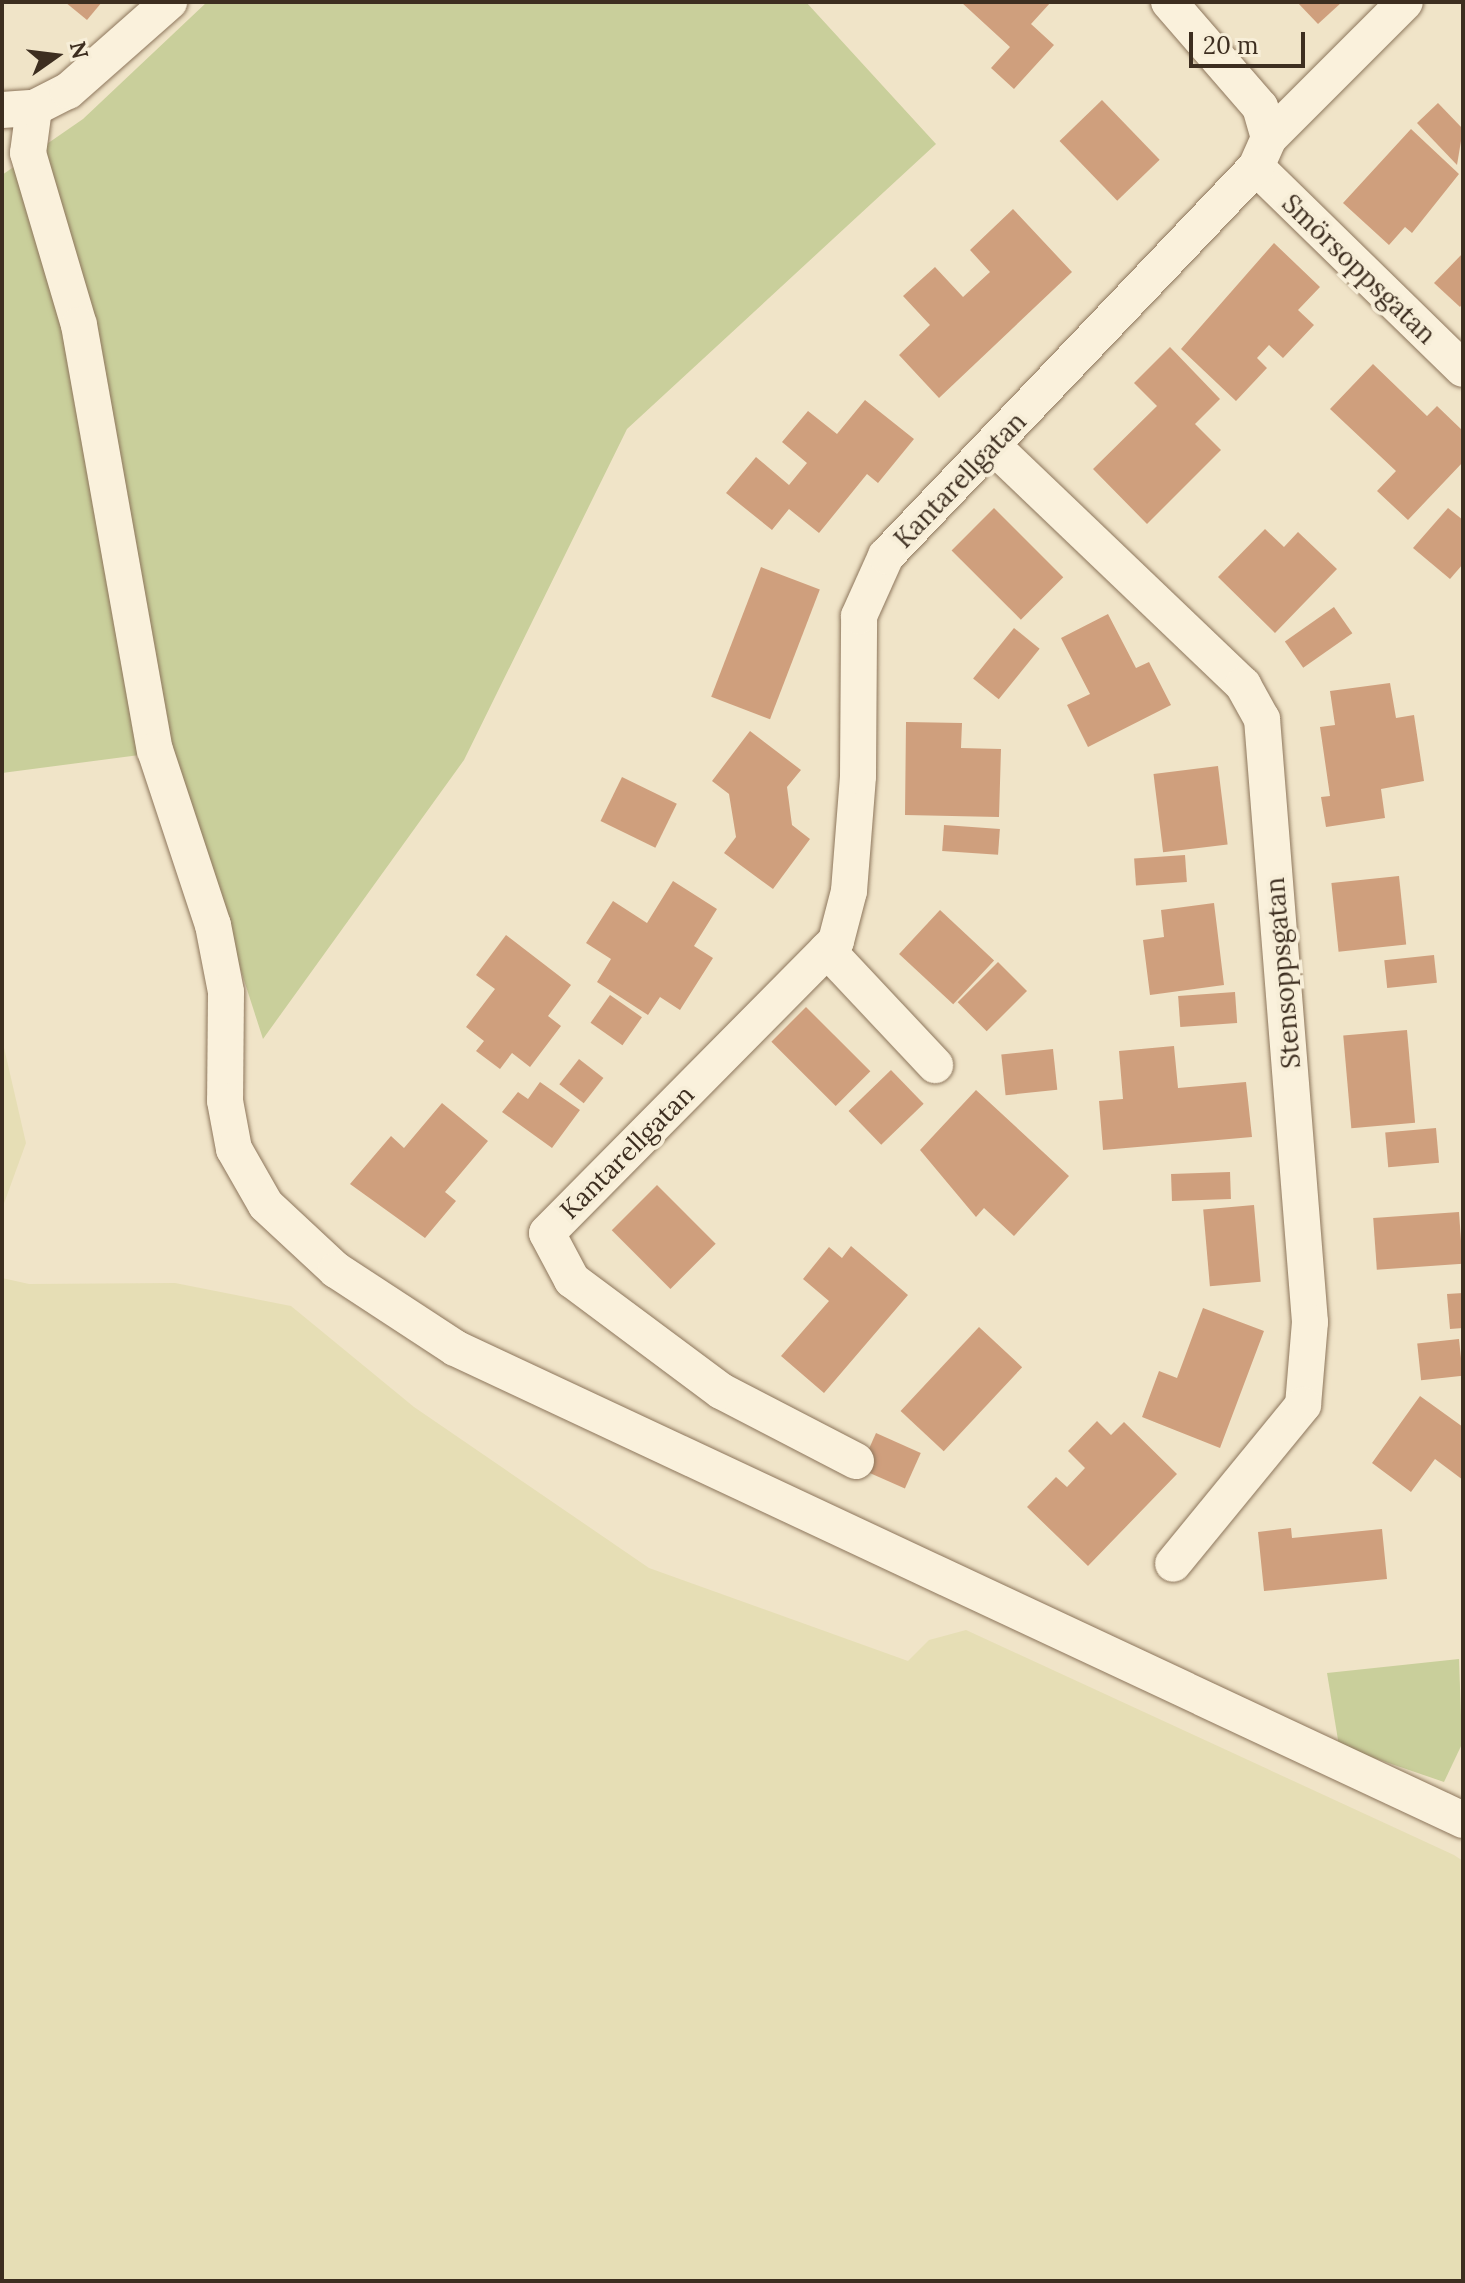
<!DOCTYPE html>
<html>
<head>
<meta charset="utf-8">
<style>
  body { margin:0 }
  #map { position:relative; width:1465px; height:2283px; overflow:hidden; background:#f0e4c8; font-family:Lora,serif }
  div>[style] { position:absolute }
  .farmland>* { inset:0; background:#e6deb5 }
  .green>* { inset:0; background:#c9cf9b }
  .building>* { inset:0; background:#cf9f7d; transform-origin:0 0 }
  .roads { filter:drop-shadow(0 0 2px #8d765c) drop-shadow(0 0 2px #8d765c) }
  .minor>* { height:36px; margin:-18px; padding:0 18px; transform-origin:18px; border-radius:18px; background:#faf1dc }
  span { translate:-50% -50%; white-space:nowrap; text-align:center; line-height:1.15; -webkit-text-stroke:8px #f7eed8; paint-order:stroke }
  .street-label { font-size:26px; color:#3d2e20 }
  .frame { position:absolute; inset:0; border:4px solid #3d2e20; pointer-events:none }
  .north { position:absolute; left:16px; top:16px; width:80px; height:80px; -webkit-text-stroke:6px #f7eed8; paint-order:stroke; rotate:76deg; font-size:22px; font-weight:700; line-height:32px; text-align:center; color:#3d2e20 }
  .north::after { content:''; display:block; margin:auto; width:28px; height:36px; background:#3d2e20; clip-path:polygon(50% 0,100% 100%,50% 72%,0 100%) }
  .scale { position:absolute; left:1189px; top:32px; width:116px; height:36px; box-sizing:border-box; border:4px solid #3d2e20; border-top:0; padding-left:10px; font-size:24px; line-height:28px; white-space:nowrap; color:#3d2e20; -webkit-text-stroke:6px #f7eed8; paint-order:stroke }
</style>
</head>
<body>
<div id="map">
  <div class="farmland">
    <i style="clip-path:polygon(2px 1039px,26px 1143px,2px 1209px)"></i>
    <i style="clip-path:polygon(2px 1278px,29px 1284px,175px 1283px,291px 1306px,414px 1407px,649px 1568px,908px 1661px,929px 1640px,966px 1630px,1454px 1855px,1463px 1861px,1463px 2281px,2px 2281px)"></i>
  </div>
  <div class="green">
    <i style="clip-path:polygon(207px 2px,806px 2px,936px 144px,627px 429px,464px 760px,263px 1039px,170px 751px,2px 773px,2px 175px,83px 119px)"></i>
    <i style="clip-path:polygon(1459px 1659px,1462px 1744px,1444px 1782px,1339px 1746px,1327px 1673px)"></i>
  </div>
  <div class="building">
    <i style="clip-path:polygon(65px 2px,102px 2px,87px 20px)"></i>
    <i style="clip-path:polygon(961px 2px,1051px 2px,1031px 24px,1054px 45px,1014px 89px,991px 68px,1010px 47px)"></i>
    <i style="clip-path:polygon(1297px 2px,1342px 2px,1318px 24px)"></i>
    <i style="left:1102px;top:100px;width:83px;height:59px;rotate:46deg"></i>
    <i style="clip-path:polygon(1438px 103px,1463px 129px,1457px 165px,1417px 123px)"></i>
    <i style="clip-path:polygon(1411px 129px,1459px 174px,1412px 233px,1405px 227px,1389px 245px,1343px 203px)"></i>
    <i style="clip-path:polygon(1013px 209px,1072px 272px,939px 398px,899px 355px,930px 325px,903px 296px,935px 267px,963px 297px,990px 272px,970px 250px)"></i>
    <i style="clip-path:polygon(1274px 243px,1320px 287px,1298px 310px,1314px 325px,1283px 358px,1269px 345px,1257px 358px,1267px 368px,1236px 401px,1181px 349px)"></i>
    <i style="clip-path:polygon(1463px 253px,1463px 303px,1460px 307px,1434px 283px)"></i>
    <i style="clip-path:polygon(1170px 347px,1220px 399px,1195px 424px,1221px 450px,1147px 524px,1093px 469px,1157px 406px,1134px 383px)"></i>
    <i style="clip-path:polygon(1373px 364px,1427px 416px,1437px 406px,1463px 431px,1463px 462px,1408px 520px,1377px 491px,1396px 471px,1330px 409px)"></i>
    <i style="clip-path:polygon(865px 400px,914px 439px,878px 483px,867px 474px,819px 533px,789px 509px,772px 530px,726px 493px,756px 457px,789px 485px,807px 463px,782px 442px,808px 411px,837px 434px)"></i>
    <i style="left:994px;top:508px;width:98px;height:60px;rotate:45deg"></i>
    <i style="clip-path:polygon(1448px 508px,1463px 520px,1463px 564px,1450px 579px,1413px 548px)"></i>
    <i style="clip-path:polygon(1265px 529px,1284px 547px,1298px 532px,1337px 569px,1275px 633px,1218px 577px)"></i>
    <i style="left:761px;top:567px;width:63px;height:139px;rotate:21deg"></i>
    <i style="left:1334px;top:607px;width:32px;height:60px;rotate:55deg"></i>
    <i style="clip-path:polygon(1108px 614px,1136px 668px,1149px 662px,1171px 705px,1088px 747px,1067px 705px,1090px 694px,1061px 638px)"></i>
    <i style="left:1014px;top:628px;width:33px;height:65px;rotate:39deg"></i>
    <i style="clip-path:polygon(1390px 683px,1396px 718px,1414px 715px,1424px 781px,1381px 789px,1385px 818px,1326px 827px,1321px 797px,1330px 796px,1320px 727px,1335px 725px,1330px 691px)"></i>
    <i style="clip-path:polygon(906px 722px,962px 723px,961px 748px,1001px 749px,999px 817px,905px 815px)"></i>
    <i style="clip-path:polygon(750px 731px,801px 770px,787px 787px,792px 825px,810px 839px,773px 889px,724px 853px,736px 837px,729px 794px,712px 781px)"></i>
    <i style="left:1218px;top:766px;width:79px;height:65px;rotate:83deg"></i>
    <i style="left:622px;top:777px;width:61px;height:49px;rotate:26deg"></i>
    <i style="left:944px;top:825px;width:56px;height:26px;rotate:4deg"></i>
    <i style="left:1185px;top:855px;width:27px;height:51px;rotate:86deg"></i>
    <i style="left:1399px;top:876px;width:69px;height:68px;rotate:84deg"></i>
    <i style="clip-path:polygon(673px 881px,717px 909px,694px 946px,713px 958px,680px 1010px,660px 997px,648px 1015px,597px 982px,611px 959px,586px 943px,613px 901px,647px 923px)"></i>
    <i style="clip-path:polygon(1214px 903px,1224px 985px,1150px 995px,1143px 940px,1164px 937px,1161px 910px)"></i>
    <i style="left:940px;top:910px;width:74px;height:60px;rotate:43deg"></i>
    <i style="clip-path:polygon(506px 935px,571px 985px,548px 1016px,561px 1026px,530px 1067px,512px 1053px,500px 1069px,476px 1051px,484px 1041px,466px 1027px,495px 989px,476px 975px)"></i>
    <i style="left:1434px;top:955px;width:28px;height:50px;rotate:84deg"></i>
    <i style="left:998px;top:962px;width:41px;height:57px;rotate:45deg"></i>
    <i style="left:1235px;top:992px;width:31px;height:57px;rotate:86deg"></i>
    <i style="left:610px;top:995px;width:39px;height:34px;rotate:35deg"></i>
    <i style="left:806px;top:1007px;width:91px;height:49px;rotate:45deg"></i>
    <i style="left:1407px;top:1030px;width:93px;height:64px;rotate:85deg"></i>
    <i style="clip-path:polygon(1174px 1046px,1178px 1088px,1246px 1082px,1252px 1137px,1103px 1150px,1099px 1101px,1123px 1099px,1119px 1051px)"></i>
    <i style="left:1053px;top:1049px;width:41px;height:52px;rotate:84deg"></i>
    <i style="left:579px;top:1059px;width:31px;height:32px;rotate:38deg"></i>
    <i style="left:891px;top:1070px;width:47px;height:59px;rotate:46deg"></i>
    <i style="clip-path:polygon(540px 1082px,580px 1110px,552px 1148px,502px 1112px,518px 1092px,528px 1099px)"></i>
    <i style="clip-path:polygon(976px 1090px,1069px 1176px,1014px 1236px,984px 1208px,976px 1217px,920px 1150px)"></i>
    <i style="clip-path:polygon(442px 1103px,488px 1141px,445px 1192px,456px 1201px,425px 1238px,350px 1184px,391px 1136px,404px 1148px)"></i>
    <i style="left:1436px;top:1128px;width:35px;height:51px;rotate:85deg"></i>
    <i style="left:1230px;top:1172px;width:27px;height:59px;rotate:88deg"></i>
    <i style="left:657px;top:1185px;width:83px;height:64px;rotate:45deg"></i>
    <i style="left:1254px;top:1205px;width:77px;height:51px;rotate:85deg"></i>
    <i style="left:1459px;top:1212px;width:52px;height:86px;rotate:86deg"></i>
    <i style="clip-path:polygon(851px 1246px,908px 1295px,824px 1393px,781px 1356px,829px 1301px,803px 1279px,829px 1247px,842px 1258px)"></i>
    <i style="clip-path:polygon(1463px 1293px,1463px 1328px,1450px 1329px,1447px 1294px)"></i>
    <i style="clip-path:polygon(1203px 1308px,1264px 1331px,1220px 1448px,1142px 1417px,1159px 1371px,1177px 1378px)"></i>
    <i style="left:979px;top:1327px;width:59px;height:115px;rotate:43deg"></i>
    <i style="left:1459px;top:1339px;width:37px;height:42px;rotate:84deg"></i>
    <i style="clip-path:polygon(1420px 1396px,1463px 1427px,1463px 1480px,1435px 1459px,1411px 1492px,1372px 1463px)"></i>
    <i style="clip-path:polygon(1097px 1421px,1111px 1435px,1124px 1422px,1177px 1474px,1088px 1566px,1027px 1507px,1056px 1477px,1067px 1487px,1085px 1468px,1068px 1451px)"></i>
    <i style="left:876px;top:1433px;width:49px;height:39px;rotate:24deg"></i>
    <i style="clip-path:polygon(1291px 1528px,1292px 1538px,1382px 1529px,1387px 1579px,1264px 1591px,1258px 1532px)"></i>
  </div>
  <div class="roads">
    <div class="minor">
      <i style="left:34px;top:108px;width:45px;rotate:97.6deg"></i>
      <i style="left:28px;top:153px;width:179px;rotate:73.5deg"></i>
      <i style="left:79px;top:325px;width:432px;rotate:79.9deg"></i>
      <i style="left:155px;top:750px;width:184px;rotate:71.7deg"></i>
      <i style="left:213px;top:925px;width:68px;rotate:79deg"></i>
      <i style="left:226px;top:992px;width:109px;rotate:90.5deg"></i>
      <i style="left:225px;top:1101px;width:49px;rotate:79.4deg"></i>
      <i style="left:234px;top:1149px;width:64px;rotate:60.3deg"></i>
      <i style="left:266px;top:1205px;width:96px;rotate:42.9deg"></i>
      <i style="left:336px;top:1270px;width:142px;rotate:33.2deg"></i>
      <i style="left:455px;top:1348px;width:1113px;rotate:25.09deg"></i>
      <i style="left:2px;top:110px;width:32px;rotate:-4deg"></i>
      <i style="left:34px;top:108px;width:38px;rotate:-27deg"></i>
      <i style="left:68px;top:91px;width:135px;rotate:-41.4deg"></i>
      <i style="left:1269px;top:138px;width:192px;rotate:-45deg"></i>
      <i style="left:1256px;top:167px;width:289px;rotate:44.3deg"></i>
      <i style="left:993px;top:446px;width:346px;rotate:43.7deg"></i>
      <i style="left:1243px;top:685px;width:39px;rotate:61deg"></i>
      <i style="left:1262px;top:719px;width:605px;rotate:85.45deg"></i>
      <i style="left:1310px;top:1322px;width:83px;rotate:94.8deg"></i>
      <i style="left:1303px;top:1405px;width:205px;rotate:129.3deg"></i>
      <i style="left:827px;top:950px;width:158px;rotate:46.8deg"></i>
      <i style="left:856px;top:1461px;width:152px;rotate:-152.6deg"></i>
      <i style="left:721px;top:1391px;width:186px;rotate:-143.3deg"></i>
      <i style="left:572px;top:1280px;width:53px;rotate:-118deg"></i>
      <i style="left:547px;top:1233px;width:411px;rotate:-45.3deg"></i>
      <i style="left:836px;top:941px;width:52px;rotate:-75.4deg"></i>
      <i style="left:849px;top:891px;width:115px;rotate:-85.5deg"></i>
      <i style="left:858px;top:776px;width:160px;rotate:-89.6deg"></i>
      <i style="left:859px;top:616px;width:66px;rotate:-65.8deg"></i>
      <i style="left:886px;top:556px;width:537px;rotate:-46.43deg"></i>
      <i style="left:1256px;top:167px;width:32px;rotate:-66deg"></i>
      <i style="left:1269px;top:138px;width:32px;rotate:-106deg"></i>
      <i style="left:1260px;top:107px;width:139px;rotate:-130.9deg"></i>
    </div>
  </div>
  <div class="street-label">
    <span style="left:1359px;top:269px;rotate:44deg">Smörsoppsgatan</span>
    <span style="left:960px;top:480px;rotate:-46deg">Kantarellgatan</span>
    <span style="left:1283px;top:973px;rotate:-95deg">Stensoppsgatan</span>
    <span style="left:627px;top:1152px;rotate:-45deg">Kantarellgatan</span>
  </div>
  <div class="frame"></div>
  <div class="north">N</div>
  <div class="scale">20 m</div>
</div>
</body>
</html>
